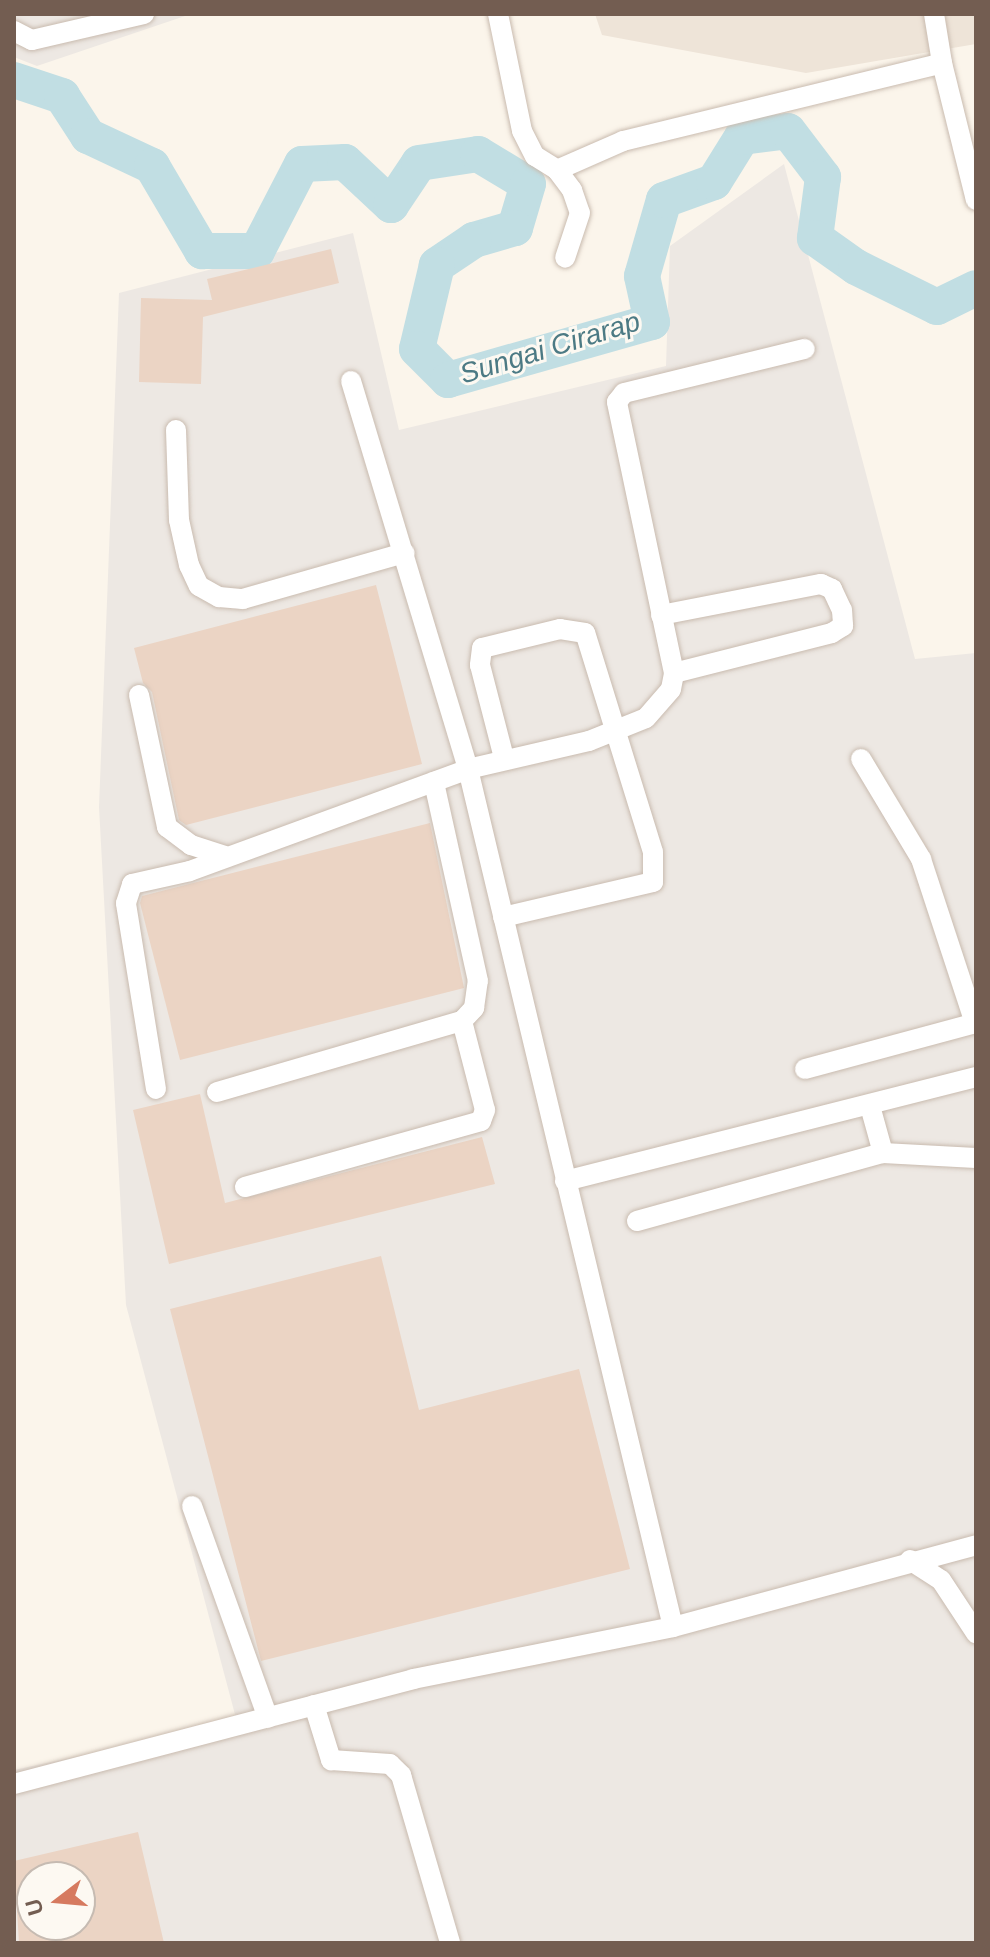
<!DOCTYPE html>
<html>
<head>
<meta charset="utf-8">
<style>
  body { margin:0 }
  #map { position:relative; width:990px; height:1957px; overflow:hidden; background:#fbf5eb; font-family:Helvetica,sans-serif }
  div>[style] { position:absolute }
  .residential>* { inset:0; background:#eee4d8 }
  .industrial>* { inset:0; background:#ede8e3 }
  .river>* { height:36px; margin:-18px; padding:0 18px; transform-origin:18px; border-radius:18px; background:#c1dee3 }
  .building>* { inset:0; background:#ebd4c4 }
  .roads { filter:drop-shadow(0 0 2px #c9bbaf) drop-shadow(0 0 2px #c9bbaf) }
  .minor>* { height:20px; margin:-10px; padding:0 10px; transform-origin:10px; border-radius:10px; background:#fff }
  span { translate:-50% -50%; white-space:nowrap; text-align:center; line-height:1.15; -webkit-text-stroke:6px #fdf9f2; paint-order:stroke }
  .water-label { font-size:28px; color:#4c7a84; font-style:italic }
  .frame { position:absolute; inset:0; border:16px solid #735d51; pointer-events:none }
  .north { position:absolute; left:16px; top:1861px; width:80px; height:80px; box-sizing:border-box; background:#fdf9f2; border:2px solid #c6bbb2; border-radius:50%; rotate:254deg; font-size:22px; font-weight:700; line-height:32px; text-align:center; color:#735d51 }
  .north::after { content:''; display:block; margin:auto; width:28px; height:36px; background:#d67a5f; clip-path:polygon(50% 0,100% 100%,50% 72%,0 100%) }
</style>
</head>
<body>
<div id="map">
  <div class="residential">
    <i style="clip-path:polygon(595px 14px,976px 14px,976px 44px,806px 73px,602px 35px)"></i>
  </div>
  <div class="industrial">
    <i style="clip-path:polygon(14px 14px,191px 14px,37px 66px,14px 57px)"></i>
    <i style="clip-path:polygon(evenodd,784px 164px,915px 659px,976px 653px,976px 1943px,14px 1943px,14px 1770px,237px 1722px,126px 1305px,99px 807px,119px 293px,353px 233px,399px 430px,666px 366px,670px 246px,784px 164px,32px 1877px,80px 1877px,80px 1925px,32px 1925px,32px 1877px)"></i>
  </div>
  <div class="river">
    <i style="left:14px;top:80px;width:51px;rotate:18.4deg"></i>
    <i style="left:62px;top:96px;width:48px;rotate:57deg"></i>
    <i style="left:88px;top:136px;width:71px;rotate:25.1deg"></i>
    <i style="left:152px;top:166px;width:99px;rotate:59.5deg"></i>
    <i style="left:202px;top:251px;width:55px"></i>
    <i style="left:257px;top:251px;width:98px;rotate:-62.7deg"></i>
    <i style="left:302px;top:164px;width:43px;rotate:-2.7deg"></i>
    <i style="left:345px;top:162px;width:63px;rotate:43.1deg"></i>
    <i style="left:391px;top:205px;width:50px;rotate:-56.3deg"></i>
    <i style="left:419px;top:163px;width:60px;rotate:-8.7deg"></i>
    <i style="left:478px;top:154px;width:58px;rotate:31deg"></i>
    <i style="left:528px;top:184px;width:46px;rotate:106.5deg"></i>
    <i style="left:515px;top:228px;width:43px;rotate:163.7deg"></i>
    <i style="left:474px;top:240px;width:45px;rotate:146deg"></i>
    <i style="left:437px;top:265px;width:86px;rotate:103.4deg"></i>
    <i style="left:417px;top:349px;width:44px;rotate:45deg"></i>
    <i style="left:448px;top:380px;width:212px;rotate:-15.9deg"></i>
    <i style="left:652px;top:322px;width:47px;rotate:-102.3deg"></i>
    <i style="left:642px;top:276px;width:79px;rotate:-73.9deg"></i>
    <i style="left:664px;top:200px;width:53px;rotate:-19.8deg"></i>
    <i style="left:714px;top:182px;width:53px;rotate:-58.1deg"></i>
    <i style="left:742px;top:137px;width:46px;rotate:-7.4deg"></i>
    <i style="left:788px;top:131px;width:58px;rotate:52.7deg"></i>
    <i style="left:823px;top:177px;width:62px;rotate:97.5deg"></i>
    <i style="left:815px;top:238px;width:50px;rotate:35.3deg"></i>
    <i style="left:856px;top:267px;width:90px;rotate:26.3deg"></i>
    <i style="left:937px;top:307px;width:43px;rotate:-26deg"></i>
  </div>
  <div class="building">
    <i style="clip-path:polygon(331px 249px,339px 283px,203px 317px,201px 384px,139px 382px,141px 298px,212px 300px,207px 279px)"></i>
    <i style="clip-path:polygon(376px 585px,422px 764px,186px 825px,179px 820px,152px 692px,143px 683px,134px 648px)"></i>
    <i style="clip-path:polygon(430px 823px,464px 988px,180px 1060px,140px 903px,142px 896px)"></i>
    <i style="clip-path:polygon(200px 1094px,225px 1203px,482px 1137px,495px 1184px,169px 1264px,133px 1110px)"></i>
    <i style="clip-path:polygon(381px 1256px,419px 1410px,579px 1369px,630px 1569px,261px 1661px,170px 1309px)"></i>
    <i style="clip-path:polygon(evenodd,138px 1832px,164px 1943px,19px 1943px,14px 1861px,138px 1832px,32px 1877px,80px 1877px,80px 1925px,32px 1925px,32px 1877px)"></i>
  </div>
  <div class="roads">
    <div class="minor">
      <i style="left:498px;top:14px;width:119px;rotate:78.4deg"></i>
      <i style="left:522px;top:131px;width:28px;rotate:63deg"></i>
      <i style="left:535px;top:156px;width:26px;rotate:32deg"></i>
      <i style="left:557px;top:170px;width:25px;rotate:53deg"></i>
      <i style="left:572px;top:190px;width:24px;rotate:71deg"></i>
      <i style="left:580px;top:213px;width:47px;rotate:108.4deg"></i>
      <i style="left:934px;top:14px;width:50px;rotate:80.7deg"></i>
      <i style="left:14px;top:31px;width:20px;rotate:27deg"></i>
      <i style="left:32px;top:40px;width:115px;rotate:-13.1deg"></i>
      <i style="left:557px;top:170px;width:72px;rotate:-23.7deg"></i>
      <i style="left:623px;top:141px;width:328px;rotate:-13.7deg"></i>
      <i style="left:942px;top:63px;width:141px;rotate:76.1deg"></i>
      <i style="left:351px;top:381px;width:405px;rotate:73.2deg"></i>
      <i style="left:468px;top:769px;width:882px;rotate:76.56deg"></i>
      <i style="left:176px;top:430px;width:90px;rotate:88.1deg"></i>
      <i style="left:179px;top:520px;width:46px;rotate:77.5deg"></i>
      <i style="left:189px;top:565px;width:23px;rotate:65deg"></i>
      <i style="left:199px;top:586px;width:23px;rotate:29deg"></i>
      <i style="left:219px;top:597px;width:24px;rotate:5deg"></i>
      <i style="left:243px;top:599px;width:168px;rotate:-15.9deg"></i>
      <i style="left:661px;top:615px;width:163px;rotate:-11deg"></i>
      <i style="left:821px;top:584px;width:12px;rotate:24deg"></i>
      <i style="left:832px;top:589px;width:23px;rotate:65deg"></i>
      <i style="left:842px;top:610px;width:16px;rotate:86deg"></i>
      <i style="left:843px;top:626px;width:13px;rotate:148deg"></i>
      <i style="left:832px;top:633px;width:163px;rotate:165.8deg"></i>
      <i style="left:139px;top:695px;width:135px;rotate:78deg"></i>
      <i style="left:167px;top:827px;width:30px;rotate:37deg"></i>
      <i style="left:191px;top:845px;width:35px;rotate:18deg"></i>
      <i style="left:861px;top:759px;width:117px;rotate:59deg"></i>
      <i style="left:921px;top:859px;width:173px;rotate:71.8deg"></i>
      <i style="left:503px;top:917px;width:154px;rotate:-13.1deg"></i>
      <i style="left:653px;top:882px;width:30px;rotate:-90deg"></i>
      <i style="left:653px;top:852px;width:229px;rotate:-107.2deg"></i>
      <i style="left:585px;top:633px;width:25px;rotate:-171deg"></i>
      <i style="left:560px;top:629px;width:80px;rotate:166.3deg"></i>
      <i style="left:482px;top:648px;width:17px;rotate:97deg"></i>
      <i style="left:480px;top:665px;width:96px;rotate:75.5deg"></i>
      <i style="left:805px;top:1069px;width:177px;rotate:-15.1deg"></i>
      <i style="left:156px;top:1089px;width:188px;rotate:-99.2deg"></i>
      <i style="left:126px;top:903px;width:20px;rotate:-72deg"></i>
      <i style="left:132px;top:884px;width:59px;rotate:-12.6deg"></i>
      <i style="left:190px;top:871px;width:296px;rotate:-20.1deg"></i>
      <i style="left:468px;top:769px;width:124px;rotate:-13deg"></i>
      <i style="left:589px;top:741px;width:61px;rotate:-22deg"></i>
      <i style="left:646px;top:718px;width:38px;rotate:-49deg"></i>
      <i style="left:671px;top:689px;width:16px;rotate:-79deg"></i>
      <i style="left:674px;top:673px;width:277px;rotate:-101.9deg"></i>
      <i style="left:617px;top:402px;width:11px;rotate:-52deg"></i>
      <i style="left:624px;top:393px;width:186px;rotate:-13.7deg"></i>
      <i style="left:217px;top:1092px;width:255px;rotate:-16.2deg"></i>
      <i style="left:462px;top:1021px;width:18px;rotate:-47deg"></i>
      <i style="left:474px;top:1008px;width:27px;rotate:-82deg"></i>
      <i style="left:478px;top:981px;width:204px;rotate:-102.5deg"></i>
      <i style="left:870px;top:1106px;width:49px;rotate:74.5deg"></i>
      <i style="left:565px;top:1181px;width:424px;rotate:-14.2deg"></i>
      <i style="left:245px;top:1187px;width:245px;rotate:-15.6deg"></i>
      <i style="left:481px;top:1121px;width:12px;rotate:-70deg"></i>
      <i style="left:485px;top:1110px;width:92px;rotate:-104.5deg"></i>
      <i style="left:637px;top:1221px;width:255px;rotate:-15.5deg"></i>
      <i style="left:883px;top:1153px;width:93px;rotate:3.1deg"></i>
      <i style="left:192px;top:1506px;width:225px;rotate:70.3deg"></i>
      <i style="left:910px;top:1560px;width:37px;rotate:33deg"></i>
      <i style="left:941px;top:1580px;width:64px;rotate:56.6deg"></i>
      <i style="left:314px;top:1705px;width:58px;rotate:72.8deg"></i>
      <i style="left:331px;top:1760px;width:59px;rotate:3.9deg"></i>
      <i style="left:390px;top:1764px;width:16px;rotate:45deg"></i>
      <i style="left:401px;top:1775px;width:175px;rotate:73.7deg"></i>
      <i style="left:14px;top:1784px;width:413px;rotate:-14.7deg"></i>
      <i style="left:413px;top:1679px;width:265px;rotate:-11.3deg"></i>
      <i style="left:673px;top:1627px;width:314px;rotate:-15.1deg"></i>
    </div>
  </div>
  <div class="water-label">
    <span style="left:550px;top:348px;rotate:-17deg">Sungai Cirarap</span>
  </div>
  <div class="frame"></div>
  <div class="north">U</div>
</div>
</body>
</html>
